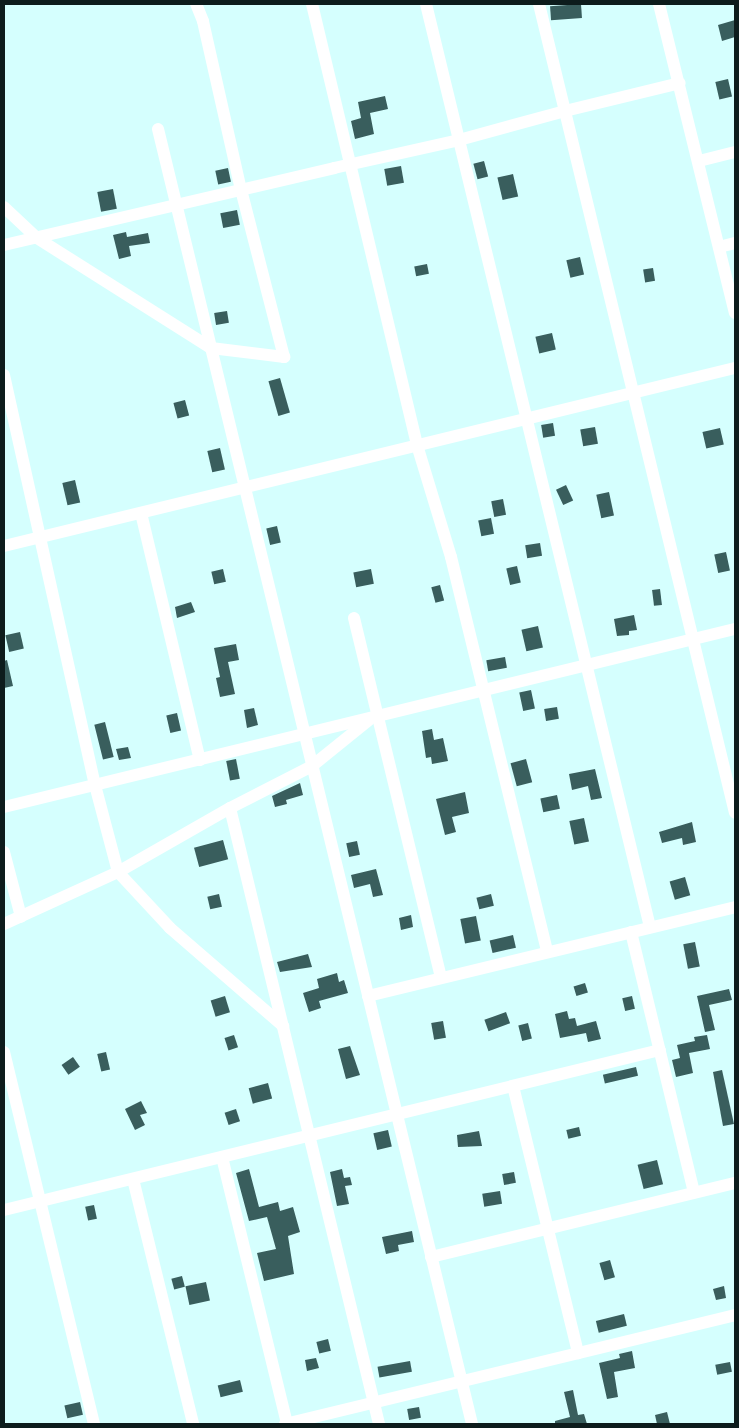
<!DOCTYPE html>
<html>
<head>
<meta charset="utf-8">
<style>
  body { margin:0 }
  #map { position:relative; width:739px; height:1428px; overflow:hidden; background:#d5fffe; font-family:Barlow,sans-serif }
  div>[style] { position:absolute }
  .building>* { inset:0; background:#395e5d; transform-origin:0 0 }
  .minor>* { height:12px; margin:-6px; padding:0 6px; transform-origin:6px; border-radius:6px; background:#fff }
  span { translate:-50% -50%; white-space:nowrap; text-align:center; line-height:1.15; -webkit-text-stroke:5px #fff; paint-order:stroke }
  .frame { position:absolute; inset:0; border:5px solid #0d1c1c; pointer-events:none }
</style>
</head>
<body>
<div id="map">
  <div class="building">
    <i style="left:581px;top:4px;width:14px;height:31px;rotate:86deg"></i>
    <i style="clip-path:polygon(735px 20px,735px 37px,722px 41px,718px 25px)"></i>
    <i style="left:728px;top:79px;width:18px;height:13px;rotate:77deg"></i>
    <i style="clip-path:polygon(385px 96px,388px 109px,370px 113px,374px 134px,355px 139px,351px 121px,361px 118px,358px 102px)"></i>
    <i style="left:484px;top:161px;width:16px;height:11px;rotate:75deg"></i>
    <i style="left:401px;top:166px;width:17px;height:17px;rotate:80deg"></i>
    <i style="left:228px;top:168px;width:14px;height:13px;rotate:78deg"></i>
    <i style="left:513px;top:174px;width:23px;height:16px;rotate:77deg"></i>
    <i style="left:113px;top:189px;width:20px;height:16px;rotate:79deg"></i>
    <i style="left:237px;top:210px;width:15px;height:17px;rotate:79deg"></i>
    <i style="clip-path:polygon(126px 232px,127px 237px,148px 233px,150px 243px,129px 246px,131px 256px,119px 259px,113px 235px)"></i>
    <i style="left:580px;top:257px;width:18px;height:14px;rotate:77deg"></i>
    <i style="left:427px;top:264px;width:10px;height:13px;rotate:79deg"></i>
    <i style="left:653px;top:268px;width:13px;height:10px;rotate:81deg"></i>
    <i style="left:227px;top:311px;width:12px;height:13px;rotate:81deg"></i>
    <i style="left:552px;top:333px;width:17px;height:17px;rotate:77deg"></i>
    <i style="left:280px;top:378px;width:36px;height:12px;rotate:74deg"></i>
    <i style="left:185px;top:400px;width:16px;height:12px;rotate:75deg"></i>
    <i style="left:553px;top:423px;width:13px;height:12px;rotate:81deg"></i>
    <i style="left:595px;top:427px;width:17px;height:15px;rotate:80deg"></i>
    <i style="left:720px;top:428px;width:17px;height:18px;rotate:77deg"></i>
    <i style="left:220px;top:448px;width:22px;height:13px;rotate:77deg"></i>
    <i style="left:75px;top:480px;width:23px;height:13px;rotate:77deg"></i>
    <i style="left:566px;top:485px;width:17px;height:11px;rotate:65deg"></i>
    <i style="left:609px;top:492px;width:24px;height:13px;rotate:78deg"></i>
    <i style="left:503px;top:499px;width:16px;height:12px;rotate:79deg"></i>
    <i style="left:491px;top:518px;width:16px;height:13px;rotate:79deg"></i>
    <i style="left:277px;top:526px;width:17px;height:11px;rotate:77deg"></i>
    <i style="left:540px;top:543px;width:13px;height:15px;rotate:81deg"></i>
    <i style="left:726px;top:552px;width:19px;height:12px;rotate:78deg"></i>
    <i style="left:517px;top:566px;width:17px;height:11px;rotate:77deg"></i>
    <i style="left:223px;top:569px;width:13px;height:12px;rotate:77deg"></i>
    <i style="left:371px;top:569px;width:15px;height:18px;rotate:79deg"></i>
    <i style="left:440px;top:585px;width:16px;height:9px;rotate:75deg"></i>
    <i style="left:660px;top:589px;width:16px;height:8px;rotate:83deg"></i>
    <i style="clip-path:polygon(191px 602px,195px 612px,177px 618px,175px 607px)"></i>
    <i style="clip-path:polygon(634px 615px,637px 630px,629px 631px,629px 635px,617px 636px,614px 619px)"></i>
    <i style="left:538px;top:626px;width:22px;height:17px;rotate:77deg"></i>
    <i style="left:20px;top:632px;width:17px;height:15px;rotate:77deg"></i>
    <i style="clip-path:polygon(236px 644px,239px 660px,228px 662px,235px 694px,220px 697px,216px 678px,220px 677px,214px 648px)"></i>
    <i style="left:505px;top:657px;width:11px;height:19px;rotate:80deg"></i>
    <i style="clip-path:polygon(7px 660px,13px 686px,4px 688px,4px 661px)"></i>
    <i style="left:531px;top:690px;width:19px;height:12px;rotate:78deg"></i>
    <i style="left:557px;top:707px;width:12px;height:13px;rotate:81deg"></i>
    <i style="clip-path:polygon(254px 708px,258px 725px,247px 728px,244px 710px)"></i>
    <i style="left:177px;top:713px;width:18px;height:11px;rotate:77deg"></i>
    <i style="left:105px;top:722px;width:36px;height:11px;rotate:76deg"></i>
    <i style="clip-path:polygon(432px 729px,434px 740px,443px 738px,448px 761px,432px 764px,431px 757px,426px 758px,422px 731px)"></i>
    <i style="clip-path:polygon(128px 747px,131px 758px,119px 760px,116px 749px)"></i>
    <i style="left:236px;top:759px;width:20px;height:10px;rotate:79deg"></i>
    <i style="left:526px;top:759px;width:24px;height:16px;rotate:75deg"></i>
    <i style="clip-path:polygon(595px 769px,602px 798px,591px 800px,588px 786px,572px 790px,569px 774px)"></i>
    <i style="clip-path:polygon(300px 783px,303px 795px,286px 800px,287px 804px,275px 807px,272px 796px)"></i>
    <i style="clip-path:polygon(465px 792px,469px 813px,452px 817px,456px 832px,445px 835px,436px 799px)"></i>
    <i style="left:557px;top:795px;width:14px;height:17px;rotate:78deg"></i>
    <i style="left:584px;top:818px;width:24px;height:15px;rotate:78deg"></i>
    <i style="clip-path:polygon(692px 822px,696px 842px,683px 845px,682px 838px,662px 843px,659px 832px)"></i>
    <i style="left:223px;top:840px;width:20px;height:30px;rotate:75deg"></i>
    <i style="left:357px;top:841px;width:14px;height:11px;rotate:78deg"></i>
    <i style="clip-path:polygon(376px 869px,383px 895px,373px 897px,370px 884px,354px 888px,351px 875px)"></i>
    <i style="left:685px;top:877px;width:19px;height:16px;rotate:74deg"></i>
    <i style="left:219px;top:894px;width:13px;height:12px;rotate:77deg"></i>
    <i style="left:491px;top:894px;width:12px;height:15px;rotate:76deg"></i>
    <i style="clip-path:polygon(411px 915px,413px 927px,401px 930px,399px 918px)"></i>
    <i style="left:476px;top:916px;width:25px;height:16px;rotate:79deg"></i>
    <i style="left:513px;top:935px;width:13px;height:24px;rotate:77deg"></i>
    <i style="left:695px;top:942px;width:25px;height:12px;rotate:79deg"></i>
    <i style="clip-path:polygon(308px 954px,312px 967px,280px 972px,277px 962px)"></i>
    <i style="clip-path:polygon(337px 973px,339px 982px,344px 980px,348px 993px,319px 1001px,321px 1008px,309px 1012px,303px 993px,319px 988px,317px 979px)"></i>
    <i style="left:585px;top:983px;width:10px;height:12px;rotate:73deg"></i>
    <i style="clip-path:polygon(729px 989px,732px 1000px,709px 1005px,715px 1030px,705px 1032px,697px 996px)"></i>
    <i style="left:225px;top:996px;width:17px;height:15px;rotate:73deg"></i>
    <i style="left:632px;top:996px;width:13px;height:10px;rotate:77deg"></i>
    <i style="clip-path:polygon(567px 1011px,569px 1019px,575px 1018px,577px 1026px,596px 1021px,601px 1039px,588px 1042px,586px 1033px,560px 1038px,555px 1014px)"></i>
    <i style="left:506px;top:1012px;width:12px;height:23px;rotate:70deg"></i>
    <i style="left:443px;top:1021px;width:17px;height:12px;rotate:80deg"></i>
    <i style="left:528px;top:1023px;width:16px;height:10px;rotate:76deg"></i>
    <i style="left:234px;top:1035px;width:13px;height:10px;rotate:72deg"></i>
    <i style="clip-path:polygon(707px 1035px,710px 1049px,689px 1053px,693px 1073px,676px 1077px,672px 1060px,680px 1058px,677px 1045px,695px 1041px,694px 1037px)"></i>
    <i style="clip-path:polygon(350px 1046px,360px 1075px,346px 1079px,338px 1049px)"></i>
    <i style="left:106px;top:1052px;width:18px;height:9px;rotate:77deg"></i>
    <i style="left:73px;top:1057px;width:12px;height:14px;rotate:55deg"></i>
    <i style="left:636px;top:1067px;width:9px;height:34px;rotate:77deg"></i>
    <i style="clip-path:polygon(722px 1070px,734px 1124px,723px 1126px,713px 1072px)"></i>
    <i style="left:268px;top:1083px;width:16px;height:20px;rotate:75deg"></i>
    <i style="clip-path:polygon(141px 1101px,147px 1113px,140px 1115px,145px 1125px,135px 1130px,125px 1109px)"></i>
    <i style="left:236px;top:1109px;width:13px;height:12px;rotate:72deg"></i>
    <i style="left:579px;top:1127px;width:9px;height:13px;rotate:77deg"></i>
    <i style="left:388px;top:1130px;width:17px;height:15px;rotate:77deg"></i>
    <i style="clip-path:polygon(479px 1131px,482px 1146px,458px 1147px,457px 1135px)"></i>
    <i style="left:657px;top:1160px;width:25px;height:20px;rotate:76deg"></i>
    <i style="clip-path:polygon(249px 1169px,259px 1207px,278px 1202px,280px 1211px,293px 1207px,300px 1232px,288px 1236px,294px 1274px,264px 1281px,257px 1253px,276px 1249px,267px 1217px,249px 1221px,236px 1173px)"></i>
    <i style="clip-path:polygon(342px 1169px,344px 1178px,350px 1177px,352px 1185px,345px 1186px,349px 1204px,337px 1206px,330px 1172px)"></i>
    <i style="left:514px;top:1172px;width:11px;height:12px;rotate:80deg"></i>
    <i style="left:500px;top:1191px;width:13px;height:18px;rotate:81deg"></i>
    <i style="left:94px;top:1205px;width:14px;height:9px;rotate:78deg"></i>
    <i style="clip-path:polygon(412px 1231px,414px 1242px,398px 1245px,399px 1251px,386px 1254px,382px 1237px)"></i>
    <i style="left:610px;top:1260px;width:18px;height:11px;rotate:74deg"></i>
    <i style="left:182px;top:1276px;width:11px;height:11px;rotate:75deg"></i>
    <i style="left:206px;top:1282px;width:19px;height:21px;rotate:78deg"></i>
    <i style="clip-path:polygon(724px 1286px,726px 1298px,716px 1300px,713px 1289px)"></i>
    <i style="left:624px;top:1314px;width:12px;height:29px;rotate:76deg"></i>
    <i style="left:328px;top:1339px;width:12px;height:12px;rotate:76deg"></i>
    <i style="clip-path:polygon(632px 1351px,635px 1368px,614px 1372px,618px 1397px,607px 1399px,599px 1363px,620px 1358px,619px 1354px)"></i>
    <i style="clip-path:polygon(316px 1358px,319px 1368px,307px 1371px,305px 1360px)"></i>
    <i style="left:410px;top:1361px;width:11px;height:33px;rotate:80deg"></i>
    <i style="left:730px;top:1362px;width:10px;height:15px;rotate:79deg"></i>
    <i style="left:240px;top:1380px;width:12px;height:23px;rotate:76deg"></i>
    <i style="clip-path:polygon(573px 1390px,578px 1415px,584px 1414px,587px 1424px,555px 1424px,555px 1421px,570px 1417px,564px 1392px)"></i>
    <i style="left:80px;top:1402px;width:13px;height:16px;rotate:77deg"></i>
    <i style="left:419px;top:1407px;width:11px;height:12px;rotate:80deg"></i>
    <i style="clip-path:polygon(667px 1412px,670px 1424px,657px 1424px,655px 1415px)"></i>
  </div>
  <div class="minor">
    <i style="left:312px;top:4px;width:453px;rotate:76.6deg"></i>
    <i style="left:417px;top:445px;width:117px;rotate:73.1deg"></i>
    <i style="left:451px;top:557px;width:406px;rotate:76.3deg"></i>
    <i style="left:426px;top:4px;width:950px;rotate:76.36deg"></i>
    <i style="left:539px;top:4px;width:832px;rotate:76.38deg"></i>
    <i style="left:659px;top:4px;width:318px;rotate:76.2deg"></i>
    <i style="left:158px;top:129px;width:1333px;rotate:76.37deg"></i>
    <i style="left:699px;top:161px;width:37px;rotate:-14deg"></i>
    <i style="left:4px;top:207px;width:45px;rotate:43.2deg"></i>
    <i style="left:37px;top:238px;width:206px;rotate:32.3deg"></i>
    <i style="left:211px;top:348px;width:74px;rotate:7deg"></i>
    <i style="left:284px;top:357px;width:172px;rotate:-104.4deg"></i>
    <i style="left:241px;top:190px;width:173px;rotate:-102.7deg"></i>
    <i style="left:203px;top:21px;width:18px;rotate:-112deg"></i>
    <i style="left:4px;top:245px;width:339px;rotate:-13.1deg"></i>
    <i style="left:334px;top:168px;width:128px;rotate:-12.6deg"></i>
    <i style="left:459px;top:140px;width:110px;rotate:-15.3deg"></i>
    <i style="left:565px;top:111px;width:118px;rotate:-13.7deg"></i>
    <i style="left:719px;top:247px;width:16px;rotate:-14deg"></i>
    <i style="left:4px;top:375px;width:420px;rotate:77.5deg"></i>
    <i style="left:95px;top:785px;width:90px;rotate:75.2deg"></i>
    <i style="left:118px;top:872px;width:76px;rotate:47.1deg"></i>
    <i style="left:170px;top:928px;width:150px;rotate:40.9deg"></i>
    <i style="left:141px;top:513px;width:254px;rotate:76.6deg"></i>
    <i style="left:4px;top:546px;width:752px;rotate:-13.69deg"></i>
    <i style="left:354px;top:618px;width:370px;rotate:76.4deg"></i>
    <i style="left:4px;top:807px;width:752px;rotate:-13.69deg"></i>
    <i style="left:230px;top:808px;width:634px;rotate:76.4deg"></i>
    <i style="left:4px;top:852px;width:67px;rotate:75.3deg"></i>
    <i style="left:4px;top:924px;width:125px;rotate:-24.5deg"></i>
    <i style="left:118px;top:872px;width:129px;rotate:-29.7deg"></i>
    <i style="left:230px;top:808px;width:92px;rotate:-27.1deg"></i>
    <i style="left:312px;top:766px;width:73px;rotate:-38.9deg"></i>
    <i style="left:631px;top:932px;width:268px;rotate:76.4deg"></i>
    <i style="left:368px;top:996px;width:378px;rotate:-13.6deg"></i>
    <i style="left:4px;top:1052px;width:383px;rotate:76.4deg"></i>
    <i style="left:513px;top:1086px;width:275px;rotate:76.3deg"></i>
    <i style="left:222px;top:1157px;width:275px;rotate:76.3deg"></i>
    <i style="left:133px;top:1179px;width:252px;rotate:76.2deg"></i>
    <i style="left:4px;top:1210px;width:675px;rotate:-13.71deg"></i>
    <i style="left:431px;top:1257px;width:313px;rotate:-13.7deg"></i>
    <i style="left:285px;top:1424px;width:463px;rotate:-13.6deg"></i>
  </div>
  <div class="frame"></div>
</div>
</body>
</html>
